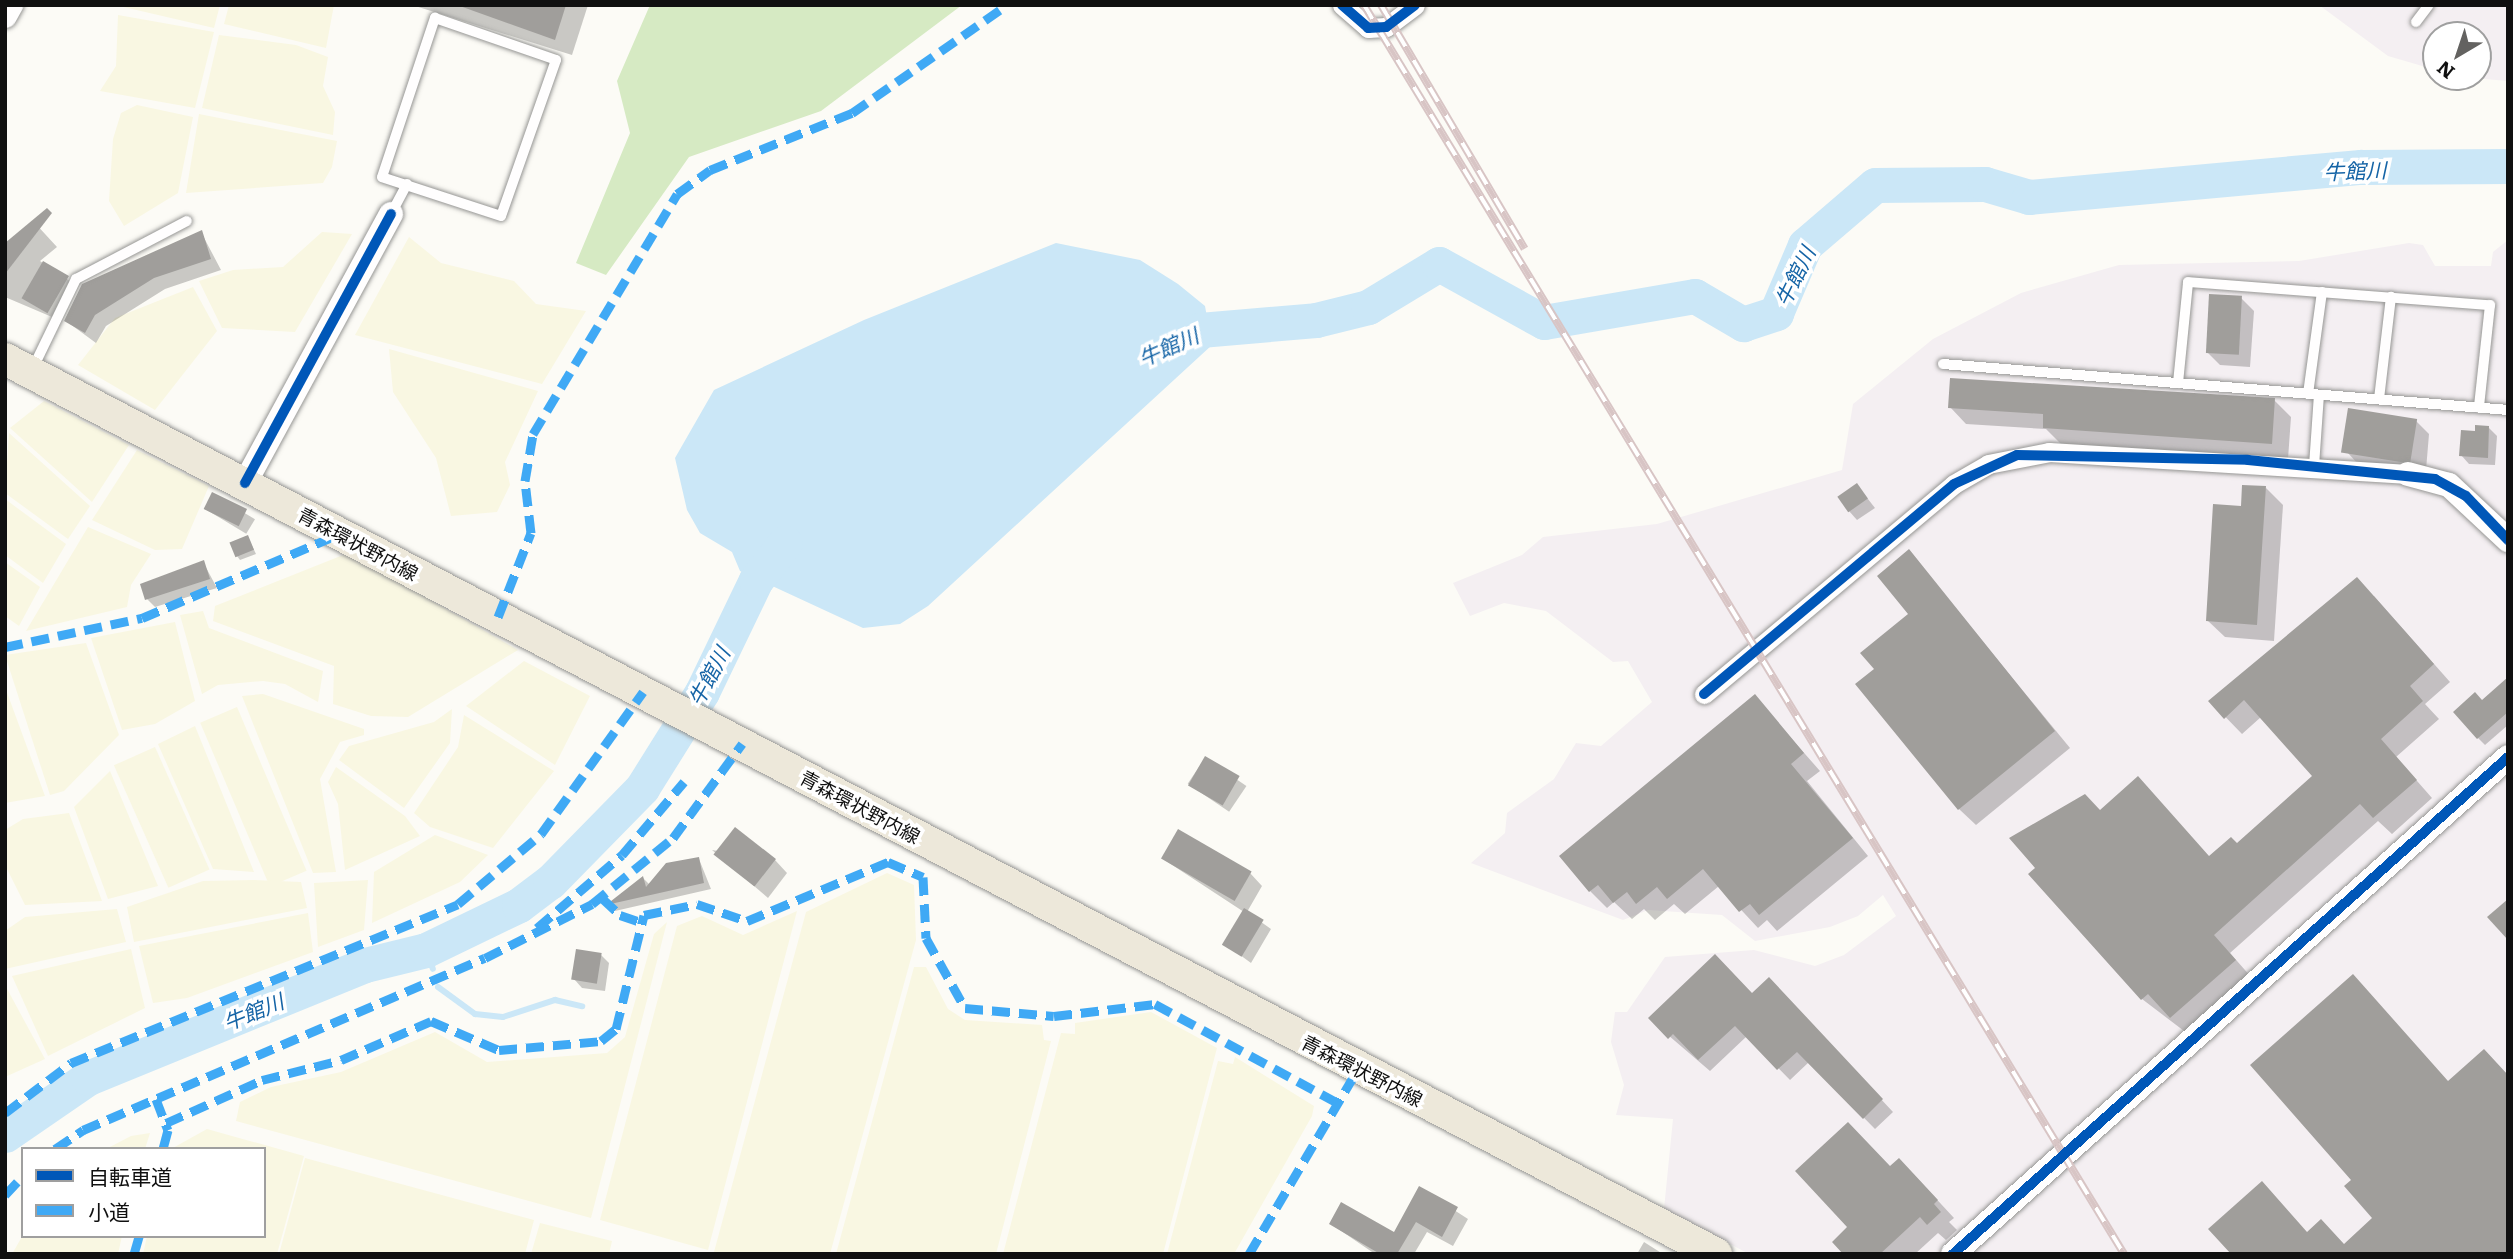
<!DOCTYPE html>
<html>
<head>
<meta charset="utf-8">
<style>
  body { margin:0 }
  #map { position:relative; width:2513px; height:1259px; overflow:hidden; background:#fcfbf6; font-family:Literata,"Noto Sans JP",serif }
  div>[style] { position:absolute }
  .industrial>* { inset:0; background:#f4eff2 }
  .farmland>* { inset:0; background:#f9f7e2; transform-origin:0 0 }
  .forest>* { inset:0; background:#d6eac3 }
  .water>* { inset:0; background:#cbe7f7 }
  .shadow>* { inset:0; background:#0003; transform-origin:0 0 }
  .stream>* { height:6px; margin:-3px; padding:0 3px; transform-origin:3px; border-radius:3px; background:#cbe7f7 }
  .river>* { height:35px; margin:-17.5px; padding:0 17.5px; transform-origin:17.5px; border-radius:17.5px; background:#cbe7f7 }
  .building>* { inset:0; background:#a09e9b; transform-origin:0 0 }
  .roads { filter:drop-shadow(0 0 2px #969694) drop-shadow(0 0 2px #969694) }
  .service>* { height:10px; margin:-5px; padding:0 5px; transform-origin:5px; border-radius:5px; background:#fffefe }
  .minor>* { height:19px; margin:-9.5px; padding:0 9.5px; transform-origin:9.5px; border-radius:9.5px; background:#fffefe }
  .tertiary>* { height:24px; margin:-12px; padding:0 12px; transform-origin:12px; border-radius:12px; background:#fffefe }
  .primary>* { height:32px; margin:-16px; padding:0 16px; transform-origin:16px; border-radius:16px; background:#ede8da }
  .rail>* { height:8px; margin-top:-4px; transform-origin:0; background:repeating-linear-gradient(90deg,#fff 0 16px,#d8c5c5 0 32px); box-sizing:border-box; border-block:2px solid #d8c5c5 }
  .quiet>* { height:9px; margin-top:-4.5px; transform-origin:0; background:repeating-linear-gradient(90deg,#3fa9f5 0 18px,transparent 0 27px) }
  .cycleway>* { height:10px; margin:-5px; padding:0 5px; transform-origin:5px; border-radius:5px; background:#0057b8 }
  span { translate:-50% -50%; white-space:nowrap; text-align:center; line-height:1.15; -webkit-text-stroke:7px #fff; paint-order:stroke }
  .street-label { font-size:19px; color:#101010 }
  .water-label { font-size:21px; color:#1564a6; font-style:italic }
  .frame { position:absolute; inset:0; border:7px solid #101010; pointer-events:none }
  .legend { position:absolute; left:21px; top:1147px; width:245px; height:91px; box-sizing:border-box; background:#fff; border:2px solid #9f9f9f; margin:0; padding:9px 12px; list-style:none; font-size:21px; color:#101010 }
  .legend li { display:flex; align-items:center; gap:14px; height:35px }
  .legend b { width:35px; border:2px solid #9f9f9f }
  .north { position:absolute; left:2422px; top:21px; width:70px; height:70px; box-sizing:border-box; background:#fff; border:2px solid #9f9f9f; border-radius:50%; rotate:219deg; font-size:19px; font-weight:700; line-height:28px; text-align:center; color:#101010 }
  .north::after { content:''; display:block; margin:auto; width:24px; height:32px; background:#636260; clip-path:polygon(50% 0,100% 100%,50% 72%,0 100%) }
</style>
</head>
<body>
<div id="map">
  <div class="industrial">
    <i style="clip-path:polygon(2319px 5px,2508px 5px,2508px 81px,2461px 77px,2478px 77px,2478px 35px,2436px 35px,2436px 70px,2388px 56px)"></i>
    <i style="clip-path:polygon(2508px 240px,2508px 1254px,1749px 1254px,1664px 1209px,1673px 1119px,1616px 1115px,1624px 1085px,1611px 1042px,1615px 1012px,1627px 1012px,1665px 957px,1754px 950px,1815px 966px,1844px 955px,1896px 916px,1883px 895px,1858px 916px,1830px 927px,1755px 941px,1722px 915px,1648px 910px,1623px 920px,1471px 863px,1505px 833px,1507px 813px,1554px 779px,1576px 743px,1601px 746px,1652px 702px,1628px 661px,1613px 662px,1546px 611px,1504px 603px,1470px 616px,1453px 583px,1522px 555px,1543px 537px,1657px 524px,1842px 470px,1853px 404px,1933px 339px,2021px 293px,2119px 265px,2299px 261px,2409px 243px,2423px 245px,2435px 266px,2491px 266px,2493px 252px)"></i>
  </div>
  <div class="farmland">
    <i style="clip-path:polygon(115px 5px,220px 5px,214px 28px)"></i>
    <i style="clip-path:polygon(229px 5px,334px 5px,326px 48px,224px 24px)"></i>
    <i style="clip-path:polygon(118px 15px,214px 32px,195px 108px,100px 91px,116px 66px)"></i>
    <i style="clip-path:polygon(219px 35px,296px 45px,328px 57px,323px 86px,335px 112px,333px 135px,202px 108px)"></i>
    <i style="clip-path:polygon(137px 105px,193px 117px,178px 193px,124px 226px,109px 201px,113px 139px,121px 113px)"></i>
    <i style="clip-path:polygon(199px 114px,337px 141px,332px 167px,323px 183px,186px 193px)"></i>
    <i style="clip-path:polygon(322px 232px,352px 234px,295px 332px,222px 328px,199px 281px,233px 270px,283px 267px)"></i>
    <i style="clip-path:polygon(409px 237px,441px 263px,514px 281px,536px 304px,586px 311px,542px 384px,355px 335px)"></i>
    <i style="clip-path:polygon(193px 287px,217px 331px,155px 410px,78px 365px,115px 318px)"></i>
    <i style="clip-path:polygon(389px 349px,538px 391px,505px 462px,510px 485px,497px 512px,451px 516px,436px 458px,393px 392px)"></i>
    <i style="clip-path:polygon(44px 401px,129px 445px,92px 502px,10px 428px)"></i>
    <i style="clip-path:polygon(9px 433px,90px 506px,68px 539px,5px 493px)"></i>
    <i style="clip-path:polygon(137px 450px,209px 486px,182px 549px,155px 550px,92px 520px)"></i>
    <i style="clip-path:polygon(5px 499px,66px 544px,43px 583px,5px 555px)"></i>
    <i style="clip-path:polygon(88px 527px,151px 554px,131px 585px,127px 607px,26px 631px)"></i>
    <i style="clip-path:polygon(348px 553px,518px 650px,408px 717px,371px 716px,333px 704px,334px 666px,213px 621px,215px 606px)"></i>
    <i style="clip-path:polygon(5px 562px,40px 587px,19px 626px,5px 616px)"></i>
    <i style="clip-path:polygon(203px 611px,209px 628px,323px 671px,318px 702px,285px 684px,263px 681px,218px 685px,202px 694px,180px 615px)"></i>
    <i style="clip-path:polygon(175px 622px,195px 701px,155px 724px,122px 730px,91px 638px)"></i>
    <i style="clip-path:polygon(86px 643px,119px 735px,64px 791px,50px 795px,5px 655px)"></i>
    <i style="clip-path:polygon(524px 661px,590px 696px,555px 765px,466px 706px)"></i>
    <i style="clip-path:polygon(5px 687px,45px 796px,5px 803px)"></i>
    <i style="clip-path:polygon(263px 694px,364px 729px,364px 735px,340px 742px,320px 779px,336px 872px,313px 873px,242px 696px)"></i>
    <i style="left:237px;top:707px;width:178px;height:40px;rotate:67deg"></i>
    <i style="clip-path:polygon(452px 709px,450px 743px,404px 808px,339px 760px,349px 746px,434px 722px)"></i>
    <i style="clip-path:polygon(464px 715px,554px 771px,493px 848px,430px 827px,414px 813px,458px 747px)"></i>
    <i style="clip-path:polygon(195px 726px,254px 872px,213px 869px,158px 744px)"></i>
    <i style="left:155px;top:747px;width:134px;height:45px;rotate:66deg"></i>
    <i style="clip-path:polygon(336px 767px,405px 816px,420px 836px,345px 870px,338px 804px,328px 782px)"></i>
    <i style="clip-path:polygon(110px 771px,158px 886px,108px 899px,74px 807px)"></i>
    <i style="clip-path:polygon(69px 813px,102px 901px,25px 905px,5px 865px,5px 830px,23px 819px)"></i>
    <i style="clip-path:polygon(435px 835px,488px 855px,460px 882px,372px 923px,374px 872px)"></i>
    <i style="clip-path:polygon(887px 873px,914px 885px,916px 940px,830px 1254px,714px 1252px,806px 912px)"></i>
    <i style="clip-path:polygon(254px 880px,301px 882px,307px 908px,134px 942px,127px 907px,203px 881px)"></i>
    <i style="clip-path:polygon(368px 880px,364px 930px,318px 947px,314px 883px)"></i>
    <i style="clip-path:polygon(117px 909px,126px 942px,5px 969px,5px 931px,25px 917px)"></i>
    <i style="clip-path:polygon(797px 911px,708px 1250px,600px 1220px,677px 926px,702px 916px,743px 935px)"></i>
    <i style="clip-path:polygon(308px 913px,313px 952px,187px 998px,153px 1003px,139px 946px)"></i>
    <i style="clip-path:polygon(667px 922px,591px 1218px,236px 1121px,240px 1102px,271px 1087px,341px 1072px,435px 1032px,487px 1062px,607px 1053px,625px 1037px,654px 934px)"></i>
    <i style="clip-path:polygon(131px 949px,145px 1008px,48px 1056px,12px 976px)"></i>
    <i style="clip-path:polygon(914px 967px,926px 967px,948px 1009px,965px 1020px,1042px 1025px,1044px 1040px,1051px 1041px,996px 1254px,836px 1254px)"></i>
    <i style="clip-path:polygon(5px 985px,45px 1059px,5px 1077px)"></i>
    <i style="clip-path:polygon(1151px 1012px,1217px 1048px,1163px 1254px,1003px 1254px,1061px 1033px,1075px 1034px,1075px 1023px)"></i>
    <i style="clip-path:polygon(1235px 1057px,1314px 1106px,1312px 1116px,1234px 1254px,1167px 1254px,1218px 1061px,1233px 1064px)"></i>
    <i style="clip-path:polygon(207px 1129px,304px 1156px,277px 1254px,143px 1254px,147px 1236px,264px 1236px,264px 1149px,171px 1149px)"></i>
    <i style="clip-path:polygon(150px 1133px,145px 1149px,106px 1149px,131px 1136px)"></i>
    <i style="clip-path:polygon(305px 1158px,534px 1220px,525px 1254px,279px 1254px)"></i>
    <i style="clip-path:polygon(540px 1223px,612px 1241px,609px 1254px,531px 1254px)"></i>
    <i style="clip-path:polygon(23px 1235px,23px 1236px,122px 1236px,118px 1254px,12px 1254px)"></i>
  </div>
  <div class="forest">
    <i style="clip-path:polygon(650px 5px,962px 5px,821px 111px,689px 157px,606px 275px,576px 263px,630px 133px,617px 81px)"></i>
  </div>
  <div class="water">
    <i style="clip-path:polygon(1056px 243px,1140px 260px,1178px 284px,1205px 306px,1212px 345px,928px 606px,900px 624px,863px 628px,740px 571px,732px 552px,700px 533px,687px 510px,675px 458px,714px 390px,864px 320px)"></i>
  </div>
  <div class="shadow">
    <i style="clip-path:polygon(412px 5px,588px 5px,572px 55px)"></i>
    <i style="clip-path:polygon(34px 222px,57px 247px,40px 261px,76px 285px,59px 320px,5px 297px,5px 246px)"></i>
    <i style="clip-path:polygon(201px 232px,221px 270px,165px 289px,106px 326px,96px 343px,66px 321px)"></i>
    <i style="clip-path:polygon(2241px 298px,2254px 311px,2250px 367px,2220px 365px,2207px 352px)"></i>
    <i style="clip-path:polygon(2274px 400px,2291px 417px,2288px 459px,2061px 444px,2046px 429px,1966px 424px,1950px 407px)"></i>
    <i style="clip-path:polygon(2350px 410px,2416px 421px,2429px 434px,2426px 470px,2359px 465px,2347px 452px)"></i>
    <i style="clip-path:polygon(2489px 428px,2497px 436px,2495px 465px,2469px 464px,2461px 455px,2476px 433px)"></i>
    <i style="clip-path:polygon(1857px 485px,1875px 508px,1857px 520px,1849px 511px)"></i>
    <i style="clip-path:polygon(2266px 488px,2283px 505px,2274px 641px,2225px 637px,2207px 620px,2243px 508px)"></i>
    <i style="left:213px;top:494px;width:49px;height:17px;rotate:31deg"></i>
    <i style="clip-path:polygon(248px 537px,256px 554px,240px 560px,237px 556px)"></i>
    <i style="clip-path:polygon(1909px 552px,2070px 748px,1976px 825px,1959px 809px,1910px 614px)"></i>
    <i style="clip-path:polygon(203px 562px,217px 588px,155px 607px,147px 599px)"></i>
    <i style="clip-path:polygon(2374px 596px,2450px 682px,2425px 704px,2439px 719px,2396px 757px,2432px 798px,2392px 834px,2378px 821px,2230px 953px,2252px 978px,2188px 1034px,2142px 999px,2101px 812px,2210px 858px,2237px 845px,2314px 776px,2261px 717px,2242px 734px,2210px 701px)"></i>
    <i style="clip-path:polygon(2507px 680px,2508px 725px,2485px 745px,2478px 738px,2483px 702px)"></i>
    <i style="clip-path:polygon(1755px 697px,1820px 771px,1807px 781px,1868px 856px,1777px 931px,1767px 920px,1758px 928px,1719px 886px,1685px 914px,1674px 904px,1655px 920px,1644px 909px,1632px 919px,1614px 902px,1607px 908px,1590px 891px)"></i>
    <i style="left:1205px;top:758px;width:50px;height:31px;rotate:34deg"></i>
    <i style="clip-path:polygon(712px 850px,775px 860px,787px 873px,768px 898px)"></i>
    <i style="clip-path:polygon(699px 859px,711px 889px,615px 911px,608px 905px,643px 878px,650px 885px)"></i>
    <i style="clip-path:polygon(1163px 859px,1250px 873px,1262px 886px,1247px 912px,1271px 929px,1251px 963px,1225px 944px,1244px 912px)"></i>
    <i style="clip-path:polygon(601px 955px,609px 963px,605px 991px,582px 988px,574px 979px)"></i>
    <i style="clip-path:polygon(1780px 991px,1893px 1112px,1875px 1129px,1809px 1062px,1790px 1080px,1747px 1036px,1710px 1071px,1661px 1029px)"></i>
    <i style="clip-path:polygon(1890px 1168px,1916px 1177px,1954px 1218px,1949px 1222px,1957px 1230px,1946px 1240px,1938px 1233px,1915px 1254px,1846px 1254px,1850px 1228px)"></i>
    <i style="clip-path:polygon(1420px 1188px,1468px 1219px,1453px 1246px,1427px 1232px,1414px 1254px,1375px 1254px,1331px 1224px,1394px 1235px)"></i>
    <i style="clip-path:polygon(1644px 1242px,1663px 1254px,1637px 1254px)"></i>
  </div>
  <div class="stream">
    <i style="left:426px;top:950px;width:20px;rotate:70deg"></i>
    <i style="left:438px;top:987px;width:46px;rotate:36.1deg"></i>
    <i style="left:475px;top:1014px;width:28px;rotate:6deg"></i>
    <i style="left:503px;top:1017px;width:55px;rotate:-18.1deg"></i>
    <i style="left:555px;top:1000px;width:28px;rotate:13deg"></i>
  </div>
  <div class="river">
    <i style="left:1168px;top:345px;width:35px;rotate:-25deg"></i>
    <i style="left:1200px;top:330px;width:116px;rotate:-4.9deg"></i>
    <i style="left:1316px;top:320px;width:54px;rotate:-14deg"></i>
    <i style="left:1368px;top:307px;width:83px;rotate:-31.2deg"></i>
    <i style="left:1439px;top:264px;width:120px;rotate:28.9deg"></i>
    <i style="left:1544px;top:322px;width:153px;rotate:-9.8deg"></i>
    <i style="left:1695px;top:296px;width:56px;rotate:30.3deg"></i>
    <i style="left:1743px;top:324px;width:35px;rotate:-18deg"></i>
    <i style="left:1776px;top:313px;width:74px;rotate:-66.9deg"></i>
    <i style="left:1805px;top:245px;width:92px;rotate:-40.6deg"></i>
    <i style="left:1875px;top:185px;width:110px;rotate:-0.5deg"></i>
    <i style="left:1985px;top:184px;width:46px;rotate:16.5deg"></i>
    <i style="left:2029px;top:197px;width:333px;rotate:-5.2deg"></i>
    <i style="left:2361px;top:167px;width:147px;rotate:-0.4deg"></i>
    <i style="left:5px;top:1135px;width:101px;rotate:-34.5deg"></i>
    <i style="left:88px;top:1078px;width:299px;rotate:-22.2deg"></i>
    <i style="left:365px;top:965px;width:63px;rotate:-13.8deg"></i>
    <i style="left:426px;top:950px;width:103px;rotate:-25.8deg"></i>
    <i style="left:519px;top:905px;width:39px;rotate:-37deg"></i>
    <i style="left:550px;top:882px;width:132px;rotate:-45.6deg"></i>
    <i style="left:642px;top:788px;width:113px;rotate:-58deg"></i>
    <i style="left:702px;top:692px;width:124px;rotate:-64.3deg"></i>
    <i style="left:756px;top:580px;width:47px;rotate:-51.9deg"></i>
  </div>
  <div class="building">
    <i style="clip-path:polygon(457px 5px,566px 5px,555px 40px)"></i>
    <i style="clip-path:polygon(47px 208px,52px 213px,5px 274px,5px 243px)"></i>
    <i style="clip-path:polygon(202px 230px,211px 259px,154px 278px,95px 315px,85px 333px,64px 321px,82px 284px)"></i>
    <i style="left:43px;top:261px;width:30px;height:43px;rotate:30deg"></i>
    <i style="left:2209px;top:294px;width:33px;height:59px;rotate:3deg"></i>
    <i style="clip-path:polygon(1950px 378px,2275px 398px,2272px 444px,2043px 428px,2043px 414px,1948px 408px)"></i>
    <i style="left:2348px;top:408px;width:70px;height:45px;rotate:9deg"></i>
    <i style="clip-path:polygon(2475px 425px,2489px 426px,2488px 458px,2459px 456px,2461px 430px,2475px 431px)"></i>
    <i style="left:1857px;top:483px;width:19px;height:24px;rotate:55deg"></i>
    <i style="clip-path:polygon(2242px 485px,2266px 486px,2257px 625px,2206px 621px,2213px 504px,2241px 506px)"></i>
    <i style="left:212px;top:492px;width:39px;height:19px;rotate:26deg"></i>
    <i style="left:248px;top:535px;width:16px;height:20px;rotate:68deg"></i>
    <i style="clip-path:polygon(1909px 549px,2055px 731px,1958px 810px,1855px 684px,1874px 669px,1860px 653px,1908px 614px,1877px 576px)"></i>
    <i style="clip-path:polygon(204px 560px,210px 579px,145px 600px,140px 584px)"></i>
    <i style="clip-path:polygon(2357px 577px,2434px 664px,2410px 686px,2423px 701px,2381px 739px,2417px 780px,2373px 818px,2360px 804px,2214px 935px,2236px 960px,2170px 1018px,2148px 994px,2141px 1000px,2028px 874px,2035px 868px,2009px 838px,2085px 794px,2100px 810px,2138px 776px,2209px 856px,2231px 837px,2237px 843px,2312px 776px,2244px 700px,2224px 719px,2208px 701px)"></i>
    <i style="clip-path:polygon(2508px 677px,2508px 712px,2477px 739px,2453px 712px,2475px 692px,2482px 700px)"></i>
    <i style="clip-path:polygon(1755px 694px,1804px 753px,1791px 764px,1853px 838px,1759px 915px,1750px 904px,1739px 912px,1703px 869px,1667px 899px,1657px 887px,1636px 904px,1627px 892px,1613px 903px,1598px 885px,1589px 892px,1559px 856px)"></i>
    <i style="left:1205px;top:756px;width:40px;height:34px;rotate:30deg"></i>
    <i style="left:735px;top:827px;width:52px;height:35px;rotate:38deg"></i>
    <i style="left:1178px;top:829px;width:85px;height:34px;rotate:30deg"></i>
    <i style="clip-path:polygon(699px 857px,704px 883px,606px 905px,643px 876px,646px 887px,666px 863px)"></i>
    <i style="clip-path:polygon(2508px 899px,2508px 940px,2487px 917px)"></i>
    <i style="left:1244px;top:908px;width:23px;height:43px;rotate:31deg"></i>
    <i style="left:576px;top:949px;width:26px;height:31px;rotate:9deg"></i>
    <i style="clip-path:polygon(1715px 954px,1752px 993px,1769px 977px,1883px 1099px,1863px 1119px,1797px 1052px,1777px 1070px,1735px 1026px,1698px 1060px,1673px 1034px,1668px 1039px,1648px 1018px)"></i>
    <i style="clip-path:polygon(2353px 974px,2448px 1081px,2484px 1049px,2508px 1075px,2508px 1254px,2231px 1254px,2208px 1229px,2262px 1181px,2307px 1232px,2321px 1219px,2344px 1244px,2372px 1218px,2344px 1186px,2351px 1180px,2250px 1065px)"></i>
    <i style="clip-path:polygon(1848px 1122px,1890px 1166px,1899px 1158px,1938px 1200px,1934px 1204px,1941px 1212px,1927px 1225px,1920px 1217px,1880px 1254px,1843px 1254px,1832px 1242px,1847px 1227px,1795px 1171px)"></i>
    <i style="clip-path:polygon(1419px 1186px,1458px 1207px,1442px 1237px,1416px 1222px,1397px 1254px,1380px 1254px,1329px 1224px,1341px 1202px,1394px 1232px)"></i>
  </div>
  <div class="roads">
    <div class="service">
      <i style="left:435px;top:18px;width:128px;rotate:19.1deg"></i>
      <i style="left:556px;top:60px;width:165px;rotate:109.4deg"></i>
      <i style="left:501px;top:216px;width:125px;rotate:-161.9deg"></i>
      <i style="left:382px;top:177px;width:168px;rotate:-71.6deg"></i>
      <i style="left:2416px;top:22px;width:21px;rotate:-53deg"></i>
      <i style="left:391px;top:214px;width:34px;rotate:-62deg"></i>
      <i style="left:1943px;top:364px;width:567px;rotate:4.65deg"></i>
      <i style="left:33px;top:368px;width:99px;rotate:-64.2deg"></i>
      <i style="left:76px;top:279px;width:125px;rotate:-27.6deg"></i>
      <i style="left:2178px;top:383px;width:101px;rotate:-84.3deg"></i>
      <i style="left:2188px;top:282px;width:303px;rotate:4.4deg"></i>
      <i style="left:2490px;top:305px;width:103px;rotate:96.2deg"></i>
      <i style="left:2308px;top:394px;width:103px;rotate:-82.2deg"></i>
      <i style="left:2379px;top:399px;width:103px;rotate:-83.3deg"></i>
      <i style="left:2314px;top:466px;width:71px;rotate:-86deg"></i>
    </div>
    <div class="minor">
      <i style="left:1342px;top:5px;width:35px;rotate:41deg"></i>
      <i style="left:1368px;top:28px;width:18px;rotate:-3deg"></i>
      <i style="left:1386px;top:27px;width:36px;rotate:-37deg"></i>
      <i style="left:1704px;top:694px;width:326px;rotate:-40deg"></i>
      <i style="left:1954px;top:484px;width:39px;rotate:-30deg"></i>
      <i style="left:1988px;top:464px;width:62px;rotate:-11.1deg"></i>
      <i style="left:2049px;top:452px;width:360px;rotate:3.5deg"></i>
    </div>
    <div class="tertiary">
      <i style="left:5px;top:16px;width:13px;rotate:-61deg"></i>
      <i style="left:2408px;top:474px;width:42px;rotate:15deg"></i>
      <i style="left:2449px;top:485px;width:81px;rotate:43deg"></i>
      <i style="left:245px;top:483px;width:306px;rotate:-61.5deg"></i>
      <i style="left:1953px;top:1254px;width:745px;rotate:-41.84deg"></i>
    </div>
    <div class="primary">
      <i style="left:5px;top:359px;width:1931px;rotate:27.61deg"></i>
    </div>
  </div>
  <div class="rail">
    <i style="left:1364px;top:5px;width:1462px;rotate:58.68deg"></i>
    <i style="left:1381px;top:5px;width:283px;rotate:59.5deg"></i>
  </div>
  <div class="quiet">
    <i style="left:498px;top:617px;width:90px;rotate:-68.6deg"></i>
    <i style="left:531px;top:533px;width:52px;rotate:-96.6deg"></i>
    <i style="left:525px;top:481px;width:48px;rotate:-80.3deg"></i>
    <i style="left:533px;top:434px;width:280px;rotate:-59deg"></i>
    <i style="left:677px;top:194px;width:41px;rotate:-36deg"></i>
    <i style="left:710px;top:170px;width:153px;rotate:-21.9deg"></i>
    <i style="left:852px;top:113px;width:189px;rotate:-34.9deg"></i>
    <i style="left:5px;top:647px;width:140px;rotate:-12deg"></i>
    <i style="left:142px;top:618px;width:214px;rotate:-23.1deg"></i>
    <i style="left:602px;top:898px;width:25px;rotate:43deg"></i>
    <i style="left:620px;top:915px;width:21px;rotate:19deg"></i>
    <i style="left:537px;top:928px;width:112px;rotate:-40.7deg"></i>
    <i style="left:622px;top:855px;width:96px;rotate:-49.7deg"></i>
    <i style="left:156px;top:1099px;width:33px;rotate:69deg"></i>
    <i style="left:168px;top:1130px;width:20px;rotate:105deg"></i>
    <i style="left:5px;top:1113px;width:83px;rotate:-37.1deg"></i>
    <i style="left:71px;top:1063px;width:418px;rotate:-22.3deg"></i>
    <i style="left:458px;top:904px;width:109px;rotate:-40.1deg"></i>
    <i style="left:541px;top:834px;width:175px;rotate:-54.3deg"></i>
    <i style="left:166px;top:1123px;width:105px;rotate:-24.1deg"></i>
    <i style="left:262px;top:1080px;width:81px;rotate:-14.2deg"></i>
    <i style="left:341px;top:1060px;width:98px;rotate:-23.4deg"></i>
    <i style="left:431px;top:1021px;width:74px;rotate:23.1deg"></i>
    <i style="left:499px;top:1050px;width:102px;rotate:-5deg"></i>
    <i style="left:601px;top:1041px;width:19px;rotate:-39deg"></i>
    <i style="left:616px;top:1029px;width:117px;rotate:-76.2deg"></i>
    <i style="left:644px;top:915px;width:54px;rotate:-11.7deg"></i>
    <i style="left:697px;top:904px;width:53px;rotate:18.8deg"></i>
    <i style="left:747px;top:921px;width:153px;rotate:-22.7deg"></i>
    <i style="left:888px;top:862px;width:38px;rotate:23deg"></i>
    <i style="left:923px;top:877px;width:61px;rotate:87.2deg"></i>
    <i style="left:926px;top:938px;width:80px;rotate:60.9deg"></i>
    <i style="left:965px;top:1008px;width:89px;rotate:5.1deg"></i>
    <i style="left:1054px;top:1016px;width:102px;rotate:-6.8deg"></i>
    <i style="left:1155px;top:1004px;width:206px;rotate:28.4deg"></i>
    <i style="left:55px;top:1149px;width:34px;rotate:-34deg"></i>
    <i style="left:83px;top:1130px;width:437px;rotate:-23.2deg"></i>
    <i style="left:485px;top:958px;width:120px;rotate:-26.8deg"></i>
    <i style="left:592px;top:904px;width:104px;rotate:-39.2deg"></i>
    <i style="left:673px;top:838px;width:117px;rotate:-53.7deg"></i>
    <i style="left:5px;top:1195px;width:26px;rotate:-47deg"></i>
    <i style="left:134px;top:1254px;width:19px;rotate:-74deg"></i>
    <i style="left:1249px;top:1254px;width:215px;rotate:-59.5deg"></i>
  </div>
  <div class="cycleway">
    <i style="left:1342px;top:5px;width:35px;rotate:41deg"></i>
    <i style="left:1368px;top:28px;width:18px;rotate:-3deg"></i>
    <i style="left:1386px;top:27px;width:36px;rotate:-37deg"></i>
    <i style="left:245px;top:483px;width:306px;rotate:-61.5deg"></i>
    <i style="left:1704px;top:694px;width:326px;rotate:-40deg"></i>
    <i style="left:1954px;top:484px;width:69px;rotate:-24.7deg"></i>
    <i style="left:2017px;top:455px;width:231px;rotate:1.2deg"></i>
    <i style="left:2248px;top:460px;width:188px;rotate:5.8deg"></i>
    <i style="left:2435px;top:479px;width:35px;rotate:29deg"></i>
    <i style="left:2466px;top:496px;width:61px;rotate:46.3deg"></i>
    <i style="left:1953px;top:1254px;width:745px;rotate:-41.84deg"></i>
  </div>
  <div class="street-label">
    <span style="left:358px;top:544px;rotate:28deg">青森環状野内線</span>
    <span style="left:860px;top:807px;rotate:28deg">青森環状野内線</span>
    <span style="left:1362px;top:1071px;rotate:27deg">青森環状野内線</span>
  </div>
  <div class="water-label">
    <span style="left:2355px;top:170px;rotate:-2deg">牛館川</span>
    <span style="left:1794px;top:276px;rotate:-64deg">牛館川</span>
    <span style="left:1168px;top:346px;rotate:-24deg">牛館川</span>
    <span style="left:708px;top:676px;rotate:-62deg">牛館川</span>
    <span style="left:253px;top:1011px;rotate:-22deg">牛館川</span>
  </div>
  <div class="frame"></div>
  <ul class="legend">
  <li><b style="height:9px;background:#0057b8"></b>自転車道</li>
  <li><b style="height:9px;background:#3fa9f5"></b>小道</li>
  </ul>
  <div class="north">N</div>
</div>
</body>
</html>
